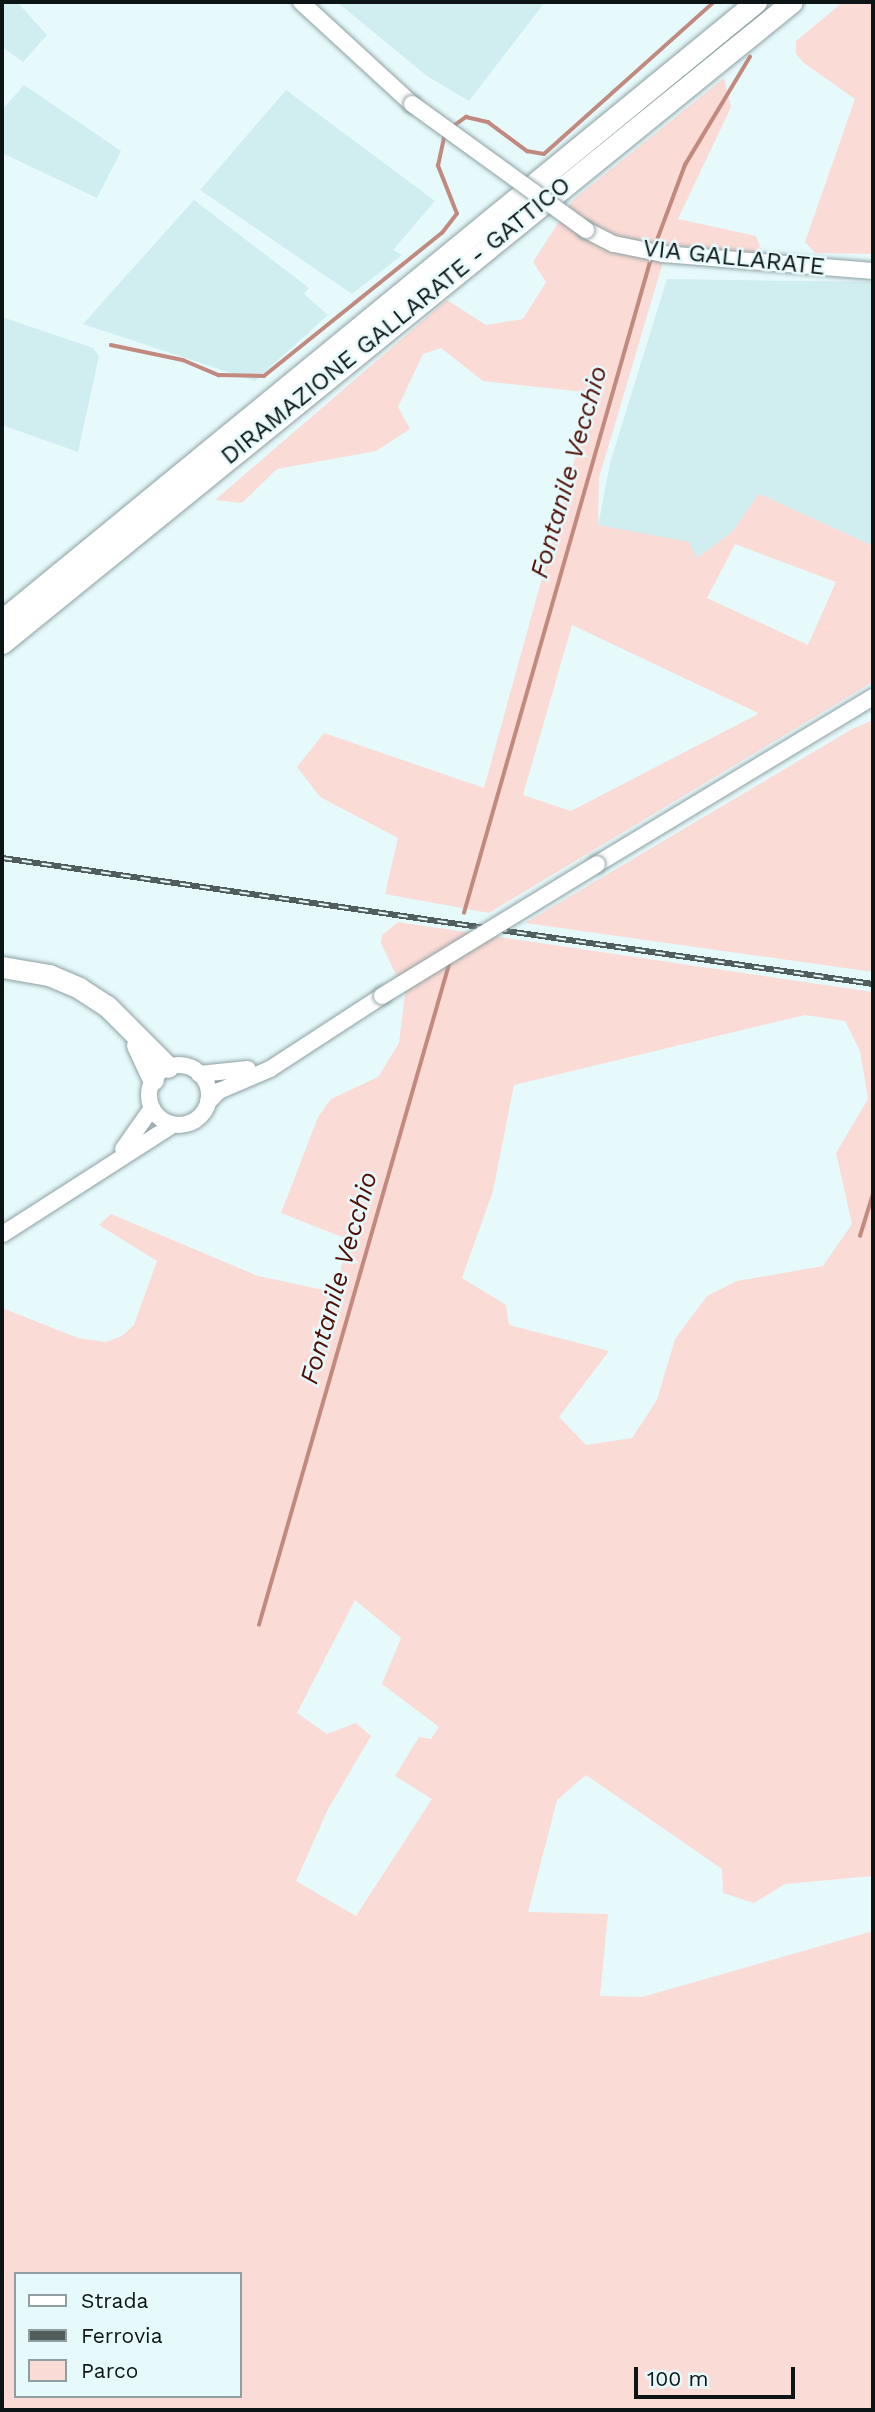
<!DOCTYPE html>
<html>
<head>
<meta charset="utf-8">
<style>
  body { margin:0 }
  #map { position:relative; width:875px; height:2412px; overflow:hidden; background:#e6fafc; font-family:"Work Sans",sans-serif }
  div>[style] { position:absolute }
  .built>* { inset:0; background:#d0edf0 }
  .green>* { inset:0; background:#fbdbd5 }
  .stream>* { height:3.5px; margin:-1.75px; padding:0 1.75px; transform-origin:1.75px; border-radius:1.75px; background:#c28a7f }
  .roads { filter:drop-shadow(0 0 2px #8ea0a2) drop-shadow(0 0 2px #8ea0a2) }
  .secondary>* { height:16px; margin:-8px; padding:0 8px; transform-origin:8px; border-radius:8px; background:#fff }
  .secondary>.ring { margin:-8px; padding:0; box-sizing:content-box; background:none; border:16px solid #fff; border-radius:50% }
  .highway>* { height:21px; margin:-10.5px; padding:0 10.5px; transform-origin:10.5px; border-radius:10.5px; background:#fff }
  .rail>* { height:6px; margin-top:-3px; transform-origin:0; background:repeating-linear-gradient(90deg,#e6fafc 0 10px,#515c5d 0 20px); box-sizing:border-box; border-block:2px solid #515c5d }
  .bridges { filter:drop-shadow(0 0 2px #8ea0a2) drop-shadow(0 0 2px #8ea0a2) }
  .secondary-bridge>* { height:16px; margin:-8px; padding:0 8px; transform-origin:8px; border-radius:8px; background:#fff }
  span { translate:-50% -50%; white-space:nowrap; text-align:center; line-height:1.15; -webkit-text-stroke:5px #e6fafc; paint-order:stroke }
  .street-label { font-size:24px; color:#0d1415 }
  .water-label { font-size:26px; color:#520e05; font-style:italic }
  .frame { position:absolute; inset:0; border:4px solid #0d1415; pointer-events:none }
  .legend { position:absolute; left:14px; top:2272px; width:228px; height:126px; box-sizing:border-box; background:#e6fafc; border:2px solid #8f9ea0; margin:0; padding:9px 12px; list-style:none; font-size:21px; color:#0d1415 }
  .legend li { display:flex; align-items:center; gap:14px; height:35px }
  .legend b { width:35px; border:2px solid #8f9ea0 }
  .scale { position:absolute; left:634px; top:2367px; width:161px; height:32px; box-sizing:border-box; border:4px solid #0d1415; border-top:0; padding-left:9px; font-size:21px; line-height:24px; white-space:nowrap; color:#0d1415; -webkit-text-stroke:5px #e6fafc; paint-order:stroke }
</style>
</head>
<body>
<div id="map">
  <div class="built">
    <i style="clip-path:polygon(2px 2px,17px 2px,47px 35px,23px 62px,2px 47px)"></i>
    <i style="clip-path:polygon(337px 2px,545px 2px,469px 101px,427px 76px)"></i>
    <i style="clip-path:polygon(24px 85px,121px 151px,97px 198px,2px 153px,2px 110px)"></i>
    <i style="clip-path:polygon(286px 90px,435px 201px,393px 250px,402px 255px,352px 294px,200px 190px)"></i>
    <i style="clip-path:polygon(194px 200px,309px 288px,304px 294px,328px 315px,255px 381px,83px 324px)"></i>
    <i style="clip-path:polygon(667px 279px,873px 282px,873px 546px,759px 494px,732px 532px,697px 558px,598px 526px,610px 463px)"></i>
    <i style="clip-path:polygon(2px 317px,93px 348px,99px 356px,78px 452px,2px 425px)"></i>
  </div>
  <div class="green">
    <i style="clip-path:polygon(843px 2px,873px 2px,873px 254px,815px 253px,805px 242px,855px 99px,804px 63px,796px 54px,796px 41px)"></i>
    <i style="clip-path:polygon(evenodd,724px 78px,731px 107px,678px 219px,756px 236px,763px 254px,668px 245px,599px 478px,598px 525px,689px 542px,697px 558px,732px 532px,759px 494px,873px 546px,873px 682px,489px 913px,385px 894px,398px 838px,320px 797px,297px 767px,324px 733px,484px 788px,593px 393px,483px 381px,441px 348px,423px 354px,398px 407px,410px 429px,376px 451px,277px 469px,242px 503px,215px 500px,447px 300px,486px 325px,523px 319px,546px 282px,533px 262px,573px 200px,724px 78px,735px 544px,836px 582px,808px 645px,707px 598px,735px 544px,724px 78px,572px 625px,758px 713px,758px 714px,571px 811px,523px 795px,572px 625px)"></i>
    <i style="clip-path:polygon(873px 720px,873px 972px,525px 923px,852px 729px)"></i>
    <i style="clip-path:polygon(evenodd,398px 922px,873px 992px,873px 1876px,785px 1884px,754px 1903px,723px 1893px,722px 1869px,586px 1775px,557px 1800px,528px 1912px,608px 1914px,600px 1996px,642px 1997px,873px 1931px,873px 2410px,2px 2410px,2px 1308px,78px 1338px,106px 1342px,122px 1336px,134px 1325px,157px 1261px,99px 1225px,111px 1214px,258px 1276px,329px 1291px,340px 1274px,347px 1239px,281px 1213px,318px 1117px,331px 1099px,378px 1077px,399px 1043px,405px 994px,381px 943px,382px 935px,398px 922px,805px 1015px,845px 1021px,860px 1051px,868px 1099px,836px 1153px,852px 1224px,823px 1266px,737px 1281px,707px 1296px,675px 1339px,657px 1400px,632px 1438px,586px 1445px,559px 1417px,609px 1351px,509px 1325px,506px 1305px,462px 1278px,493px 1191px,514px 1085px,805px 1015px,398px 922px,355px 1600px,401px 1638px,382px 1684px,439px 1727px,431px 1739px,419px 1737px,395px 1776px,432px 1799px,356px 1916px,296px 1881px,328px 1809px,371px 1736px,356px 1723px,327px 1734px,297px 1713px,355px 1600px,398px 922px,16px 2274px,240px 2274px,240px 2396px,16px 2396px,16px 2274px)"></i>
  </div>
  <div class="stream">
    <i style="left:451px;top:128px;width:19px;rotate:-36deg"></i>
    <i style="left:466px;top:117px;width:23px;rotate:13deg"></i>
    <i style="left:488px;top:122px;width:49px;rotate:36.6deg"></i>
    <i style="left:527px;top:151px;width:17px;rotate:10deg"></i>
    <i style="left:544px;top:154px;width:228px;rotate:-41.8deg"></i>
    <i style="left:654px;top:248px;width:89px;rotate:-69.5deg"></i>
    <i style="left:685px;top:165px;width:126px;rotate:-59deg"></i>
    <i style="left:111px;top:345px;width:74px;rotate:11.8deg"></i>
    <i style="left:183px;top:360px;width:39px;rotate:23deg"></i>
    <i style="left:219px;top:375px;width:45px;rotate:1.3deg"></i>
    <i style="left:264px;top:376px;width:228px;rotate:-38.8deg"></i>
    <i style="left:442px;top:233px;width:24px;rotate:-52deg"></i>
    <i style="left:457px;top:214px;width:52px;rotate:-111.6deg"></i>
    <i style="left:438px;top:166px;width:34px;rotate:-78deg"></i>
    <i style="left:464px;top:913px;width:684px;rotate:-74.05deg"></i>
    <i style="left:860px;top:1236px;width:44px;rotate:-72.8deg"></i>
    <i style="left:259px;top:1625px;width:691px;rotate:-73.95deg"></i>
  </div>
  <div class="roads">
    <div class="secondary">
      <i style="left:301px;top:2px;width:151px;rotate:42.6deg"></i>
      <i style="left:586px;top:230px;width:31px;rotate:27deg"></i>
      <i style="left:614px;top:244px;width:50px;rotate:11.5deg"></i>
      <i style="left:663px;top:254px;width:211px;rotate:4.6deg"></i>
      <i style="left:597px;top:864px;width:323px;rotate:-31.2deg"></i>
      <i class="ring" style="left:149px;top:1065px;width:44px;height:44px"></i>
      <i style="left:199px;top:1074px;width:49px;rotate:-5.8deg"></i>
      <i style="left:208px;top:1102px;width:16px;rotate:-45deg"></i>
      <i style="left:219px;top:1091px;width:56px;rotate:-23.3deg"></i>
      <i style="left:270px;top:1069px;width:134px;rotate:-33.1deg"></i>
      <i style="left:123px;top:1149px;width:50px;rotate:-54.7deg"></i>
      <i style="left:3px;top:1234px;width:202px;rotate:-32.7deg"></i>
    </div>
    <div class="highway">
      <i style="left:2px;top:620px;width:975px;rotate:-39.34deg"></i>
      <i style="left:2px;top:643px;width:1017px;rotate:-39.06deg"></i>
      <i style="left:2px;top:967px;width:48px;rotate:9.7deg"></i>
      <i style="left:49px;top:975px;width:33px;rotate:23deg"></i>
      <i style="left:79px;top:988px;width:33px;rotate:33deg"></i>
      <i style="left:107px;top:1006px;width:86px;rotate:45deg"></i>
      <i style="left:137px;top:1045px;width:38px;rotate:65deg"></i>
    </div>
  </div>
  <div class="rail">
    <i style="left:2px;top:858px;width:880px;rotate:8.23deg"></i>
  </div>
  <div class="bridges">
    <div class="secondary-bridge">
      <i style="left:412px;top:104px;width:215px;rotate:35.9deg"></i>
      <i style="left:382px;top:996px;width:252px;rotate:-31.5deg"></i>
    </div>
  </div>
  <div class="street-label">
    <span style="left:734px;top:258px;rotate:6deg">VIA GALLARATE</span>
    <span style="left:396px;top:321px;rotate:-39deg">DIRAMAZIONE GALLARATE - GATTICO</span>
  </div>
  <div class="water-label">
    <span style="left:569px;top:472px;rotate:-74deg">Fontanile Vecchio</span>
    <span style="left:339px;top:1278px;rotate:-74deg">Fontanile Vecchio</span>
  </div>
  <div class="frame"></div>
  <ul class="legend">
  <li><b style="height:9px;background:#fff"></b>Strada</li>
  <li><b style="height:9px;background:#515c5d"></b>Ferrovia</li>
  <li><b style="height:19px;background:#fbdbd5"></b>Parco</li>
  </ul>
  <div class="scale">100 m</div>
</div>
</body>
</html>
